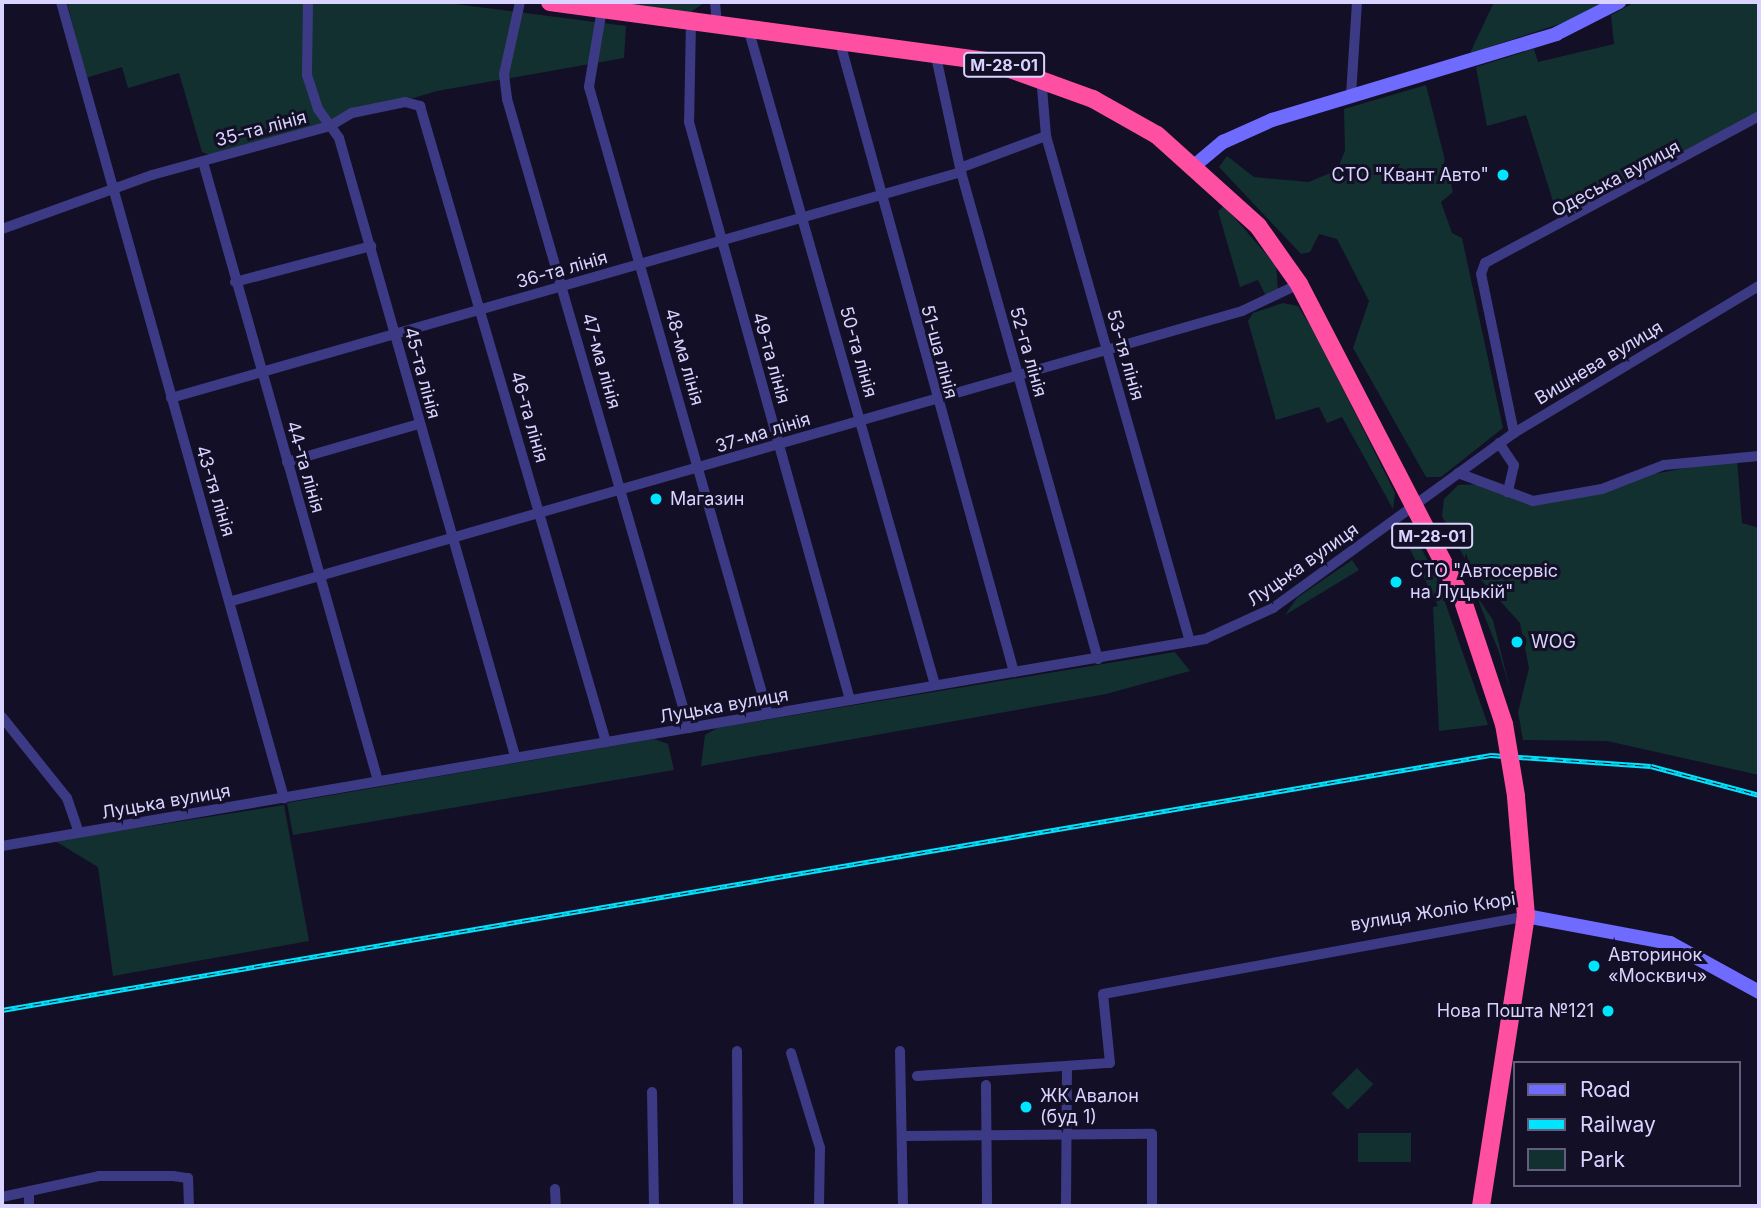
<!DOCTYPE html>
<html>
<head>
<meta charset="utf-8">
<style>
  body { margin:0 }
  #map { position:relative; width:1761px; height:1208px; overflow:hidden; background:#130f26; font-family:Inter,sans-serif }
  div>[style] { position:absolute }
  .green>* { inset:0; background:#12302f; transform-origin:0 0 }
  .street>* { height:10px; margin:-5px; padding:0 5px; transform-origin:5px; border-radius:5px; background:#3d3a85 }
  .secondary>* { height:14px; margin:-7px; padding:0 7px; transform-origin:7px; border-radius:7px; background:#6f6bff }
  .highway>* { height:18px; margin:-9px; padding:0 9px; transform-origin:9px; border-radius:9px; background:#ff4fa3 }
  .rail>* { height:5px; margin-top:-2.5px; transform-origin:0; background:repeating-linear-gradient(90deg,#130f26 0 8px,#00e5ff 0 16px); box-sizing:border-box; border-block:2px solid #00e5ff }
  .highway-bridge>* { height:18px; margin:-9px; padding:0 9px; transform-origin:9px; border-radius:9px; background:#ff4fa3 }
  .dots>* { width:19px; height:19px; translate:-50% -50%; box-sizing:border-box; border:4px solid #130f26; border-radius:50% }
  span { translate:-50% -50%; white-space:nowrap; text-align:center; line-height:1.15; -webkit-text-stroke:6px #130f26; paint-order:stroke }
  .shield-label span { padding:2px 5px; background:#130f26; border:2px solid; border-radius:5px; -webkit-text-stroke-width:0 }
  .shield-label { font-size:16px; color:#d9d4ff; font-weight:700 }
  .street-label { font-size:18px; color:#d9d4ff }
  .poi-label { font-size:18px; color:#d9d4ff }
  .right { translate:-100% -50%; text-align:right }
  .left { translate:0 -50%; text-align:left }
  .frame { position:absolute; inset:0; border:4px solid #d9d4ff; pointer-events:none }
  .legend { position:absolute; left:1513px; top:1061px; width:228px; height:126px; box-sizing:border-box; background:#130f26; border:2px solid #625e7d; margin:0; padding:9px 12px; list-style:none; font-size:21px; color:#d9d4ff }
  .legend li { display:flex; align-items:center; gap:14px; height:35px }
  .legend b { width:35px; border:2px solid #625e7d }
</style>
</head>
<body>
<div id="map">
  <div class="green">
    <i style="clip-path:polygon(67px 2px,439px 2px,626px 26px,624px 58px,437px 91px,215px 157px,202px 152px,179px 73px,128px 88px,122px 67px,86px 78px)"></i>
    <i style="clip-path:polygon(583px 2px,705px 2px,688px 14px)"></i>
    <i style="clip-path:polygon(1494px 2px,1604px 2px,1569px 21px,1470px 53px)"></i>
    <i style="clip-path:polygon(1635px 2px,1759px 2px,1759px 116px,1561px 227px,1526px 115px,1487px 126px,1476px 67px,1534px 49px,1538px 62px,1614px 44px,1611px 15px)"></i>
    <i style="clip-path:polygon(1426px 85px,1453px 192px,1441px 202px,1452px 233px,1462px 238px,1503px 428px,1441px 477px,1426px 477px,1353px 348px,1369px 301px,1337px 239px,1319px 234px,1310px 252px,1301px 254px,1219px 167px,1227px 156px,1254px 177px,1309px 182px,1337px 170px,1345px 151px,1344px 109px)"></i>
    <i style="clip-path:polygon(1224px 206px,1276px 265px,1278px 290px,1266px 296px,1258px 280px,1240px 287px,1218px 211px)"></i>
    <i style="clip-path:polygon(1283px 303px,1298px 306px,1315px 333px,1395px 493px,1393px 509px,1342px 417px,1327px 423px,1319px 407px,1276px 420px,1248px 321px,1253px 313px)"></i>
    <i style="clip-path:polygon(1737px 458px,1742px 523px,1759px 528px,1759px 775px,1607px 741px,1523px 740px,1518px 712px,1529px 668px,1520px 623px,1470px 568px,1442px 516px,1444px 499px,1458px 485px,1489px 484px,1524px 499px)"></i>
    <i style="clip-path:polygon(1400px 529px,1414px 534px,1437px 579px,1488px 725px,1439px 731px,1433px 607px,1438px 606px)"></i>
    <i style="clip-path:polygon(1352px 560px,1359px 570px,1285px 615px,1297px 598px)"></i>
    <i style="clip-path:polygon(1476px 595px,1493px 620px,1511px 693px,1499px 652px)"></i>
    <i style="clip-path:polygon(1175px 652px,1190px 671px,1106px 694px,701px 766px,705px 735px,717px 728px)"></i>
    <i style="clip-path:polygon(654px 739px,668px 744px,674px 770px,293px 835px,287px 803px)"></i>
    <i style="clip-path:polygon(284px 805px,309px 941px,113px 976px,98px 867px,55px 841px)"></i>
    <i style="left:1357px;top:1068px;width:23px;height:36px;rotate:45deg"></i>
    <i style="left:1358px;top:1133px;width:53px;height:29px"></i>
  </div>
  <div class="street">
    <i style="left:61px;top:2px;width:827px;rotate:74.35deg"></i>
    <i style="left:308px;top:2px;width:73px;rotate:90.8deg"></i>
    <i style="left:307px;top:75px;width:36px;rotate:72deg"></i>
    <i style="left:318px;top:109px;width:36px;rotate:54deg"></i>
    <i style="left:339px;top:138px;width:643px;rotate:74.1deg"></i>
    <i style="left:520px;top:2px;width:74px;rotate:102.5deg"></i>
    <i style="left:504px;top:74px;width:25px;rotate:83deg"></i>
    <i style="left:507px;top:99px;width:655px;rotate:73.86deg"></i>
    <i style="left:715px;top:2px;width:22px;rotate:85deg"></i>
    <i style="left:602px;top:9px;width:79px;rotate:99.5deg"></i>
    <i style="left:589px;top:87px;width:652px;rotate:74.07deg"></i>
    <i style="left:691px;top:21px;width:101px;rotate:91.1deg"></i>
    <i style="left:689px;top:122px;width:600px;rotate:74.43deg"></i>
    <i style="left:748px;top:28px;width:683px;rotate:74.11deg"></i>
    <i style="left:839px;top:39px;width:657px;rotate:74.55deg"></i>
    <i style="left:935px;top:52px;width:123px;rotate:77.8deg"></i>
    <i style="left:961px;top:172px;width:506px;rotate:74.29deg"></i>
    <i style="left:1041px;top:76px;width:60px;rotate:85.2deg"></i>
    <i style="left:1046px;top:136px;width:526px;rotate:74.11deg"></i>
    <i style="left:1351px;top:95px;width:93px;rotate:-86.3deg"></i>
    <i style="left:203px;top:162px;width:643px;rotate:74.21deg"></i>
    <i style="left:960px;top:168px;width:92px;rotate:-20.4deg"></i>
    <i style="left:2px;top:229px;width:159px;rotate:-19.8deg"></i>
    <i style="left:152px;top:175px;width:185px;rotate:-15.4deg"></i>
    <i style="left:330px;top:126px;width:26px;rotate:-31deg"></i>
    <i style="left:352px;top:113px;width:54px;rotate:-11.7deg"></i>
    <i style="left:405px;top:102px;width:16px;rotate:15deg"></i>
    <i style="left:420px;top:106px;width:663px;rotate:73.7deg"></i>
    <i style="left:235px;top:282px;width:141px;rotate:-14.8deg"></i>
    <i style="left:171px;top:398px;width:822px;rotate:-15.96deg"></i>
    <i style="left:1514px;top:433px;width:162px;rotate:-101.7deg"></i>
    <i style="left:1481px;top:274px;width:12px;rotate:-70deg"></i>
    <i style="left:1485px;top:263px;width:311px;rotate:-28.2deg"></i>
    <i style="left:1499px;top:443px;width:27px;rotate:56deg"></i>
    <i style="left:1514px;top:465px;width:28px;rotate:103deg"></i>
    <i style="left:287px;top:462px;width:137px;rotate:-16.1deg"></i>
    <i style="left:1458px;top:473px;width:80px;rotate:20.5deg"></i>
    <i style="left:1533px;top:501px;width:70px;rotate:-9.9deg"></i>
    <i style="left:1602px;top:489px;width:66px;rotate:-21.2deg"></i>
    <i style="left:1664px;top:465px;width:95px;rotate:-5.4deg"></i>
    <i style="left:232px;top:601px;width:1051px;rotate:-16.02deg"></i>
    <i style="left:1242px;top:311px;width:63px;rotate:-25.3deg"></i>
    <i style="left:2px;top:717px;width:104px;rotate:51.3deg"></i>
    <i style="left:67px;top:798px;width:36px;rotate:71deg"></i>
    <i style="left:2px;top:846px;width:1221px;rotate:-9.76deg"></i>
    <i style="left:1205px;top:639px;width:75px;rotate:-24.5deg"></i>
    <i style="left:1273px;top:608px;width:298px;rotate:-36deg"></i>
    <i style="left:1514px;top:433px;width:286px;rotate:-31deg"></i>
    <i style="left:737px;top:1051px;width:155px;rotate:89.6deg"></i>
    <i style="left:900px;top:1051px;width:155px;rotate:88.9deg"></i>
    <i style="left:791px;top:1053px;width:99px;rotate:73deg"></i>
    <i style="left:820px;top:1148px;width:58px;rotate:91deg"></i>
    <i style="left:917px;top:1076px;width:193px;rotate:-3.9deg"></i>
    <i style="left:1110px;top:1063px;width:69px;rotate:-95.8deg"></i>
    <i style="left:1103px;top:994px;width:430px;rotate:-10.4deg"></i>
    <i style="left:986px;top:1085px;width:121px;rotate:89.5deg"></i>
    <i style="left:652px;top:1092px;width:114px;rotate:89deg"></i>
    <i style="left:903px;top:1136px;width:249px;rotate:-0.5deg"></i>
    <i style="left:1152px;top:1134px;width:72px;rotate:90deg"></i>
    <i style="left:555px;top:1189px;width:17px;rotate:87deg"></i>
    <i style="left:2px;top:1197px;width:99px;rotate:-12.2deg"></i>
    <i style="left:99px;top:1176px;width:74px"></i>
    <i style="left:173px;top:1176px;width:15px;rotate:8deg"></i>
    <i style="left:188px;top:1178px;width:28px;rotate:88deg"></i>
    <i style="left:29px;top:1206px;width:14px;rotate:-90deg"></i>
    <i style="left:1066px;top:1206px;width:140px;rotate:-89.6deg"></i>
  </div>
  <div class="secondary">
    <i style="left:1194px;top:166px;width:38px;rotate:-40deg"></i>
    <i style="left:1223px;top:142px;width:54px;rotate:-24.2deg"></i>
    <i style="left:1272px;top:120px;width:297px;rotate:-16.8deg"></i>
    <i style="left:1556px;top:34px;width:71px;rotate:-26.9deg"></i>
    <i style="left:1526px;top:916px;width:147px;rotate:10.6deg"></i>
    <i style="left:1670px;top:943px;width:102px;rotate:28.8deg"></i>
  </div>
  <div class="highway">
    <i style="left:550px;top:2px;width:442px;rotate:7.7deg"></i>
    <i style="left:988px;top:61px;width:112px;rotate:19.9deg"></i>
    <i style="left:1093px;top:99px;width:73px;rotate:29.4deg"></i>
    <i style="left:1157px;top:135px;width:136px;rotate:42deg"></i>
    <i style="left:1258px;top:226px;width:71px;rotate:54.7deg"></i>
    <i style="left:1299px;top:284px;width:354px;rotate:62.6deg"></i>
    <i style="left:1462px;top:598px;width:133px;rotate:71.6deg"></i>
    <i style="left:1481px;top:1206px;width:293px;rotate:-81.2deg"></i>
    <i style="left:1526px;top:916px;width:120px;rotate:-94.8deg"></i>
  </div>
  <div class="rail">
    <i style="left:2px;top:1010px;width:1511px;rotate:-9.72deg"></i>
    <i style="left:1491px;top:755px;width:160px;rotate:3.9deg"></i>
    <i style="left:1651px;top:766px;width:112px;rotate:15deg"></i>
  </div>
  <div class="highway-bridge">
    <i style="left:1504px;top:724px;width:73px;rotate:80.5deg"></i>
  </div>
  <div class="dots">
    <i style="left:1503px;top:175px;background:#00e5ff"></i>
    <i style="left:656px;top:499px;background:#00e5ff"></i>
    <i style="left:1396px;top:582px;background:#00e5ff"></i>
    <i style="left:1517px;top:642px;background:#00e5ff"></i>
    <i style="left:1594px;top:966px;background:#00e5ff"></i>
    <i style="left:1608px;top:1011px;background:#00e5ff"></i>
    <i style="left:1026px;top:1107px;background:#00e5ff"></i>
  </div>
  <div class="shield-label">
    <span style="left:1004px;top:65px">М-28-01</span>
    <span style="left:1432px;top:536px">М-28-01</span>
  </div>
  <div class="street-label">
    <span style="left:261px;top:129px;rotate:-15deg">35-та лінія</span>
    <span style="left:1616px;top:179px;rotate:-28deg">Одеська вулиця</span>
    <span style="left:562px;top:270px;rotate:-16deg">36-та лінія</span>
    <span style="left:858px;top:352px;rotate:74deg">50-та лінія</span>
    <span style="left:939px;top:352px;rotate:75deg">51-ша лінія</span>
    <span style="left:1028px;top:352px;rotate:74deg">52-га лінія</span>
    <span style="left:1125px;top:355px;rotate:74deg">53-тя лінія</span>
    <span style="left:684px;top:357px;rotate:74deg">48-ма лінія</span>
    <span style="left:771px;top:358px;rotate:74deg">49-та лінія</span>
    <span style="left:601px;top:361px;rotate:74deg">47-ма лінія</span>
    <span style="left:1599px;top:363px;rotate:-31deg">Вишнева вулиця</span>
    <span style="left:422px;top:373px;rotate:75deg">45-та лінія</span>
    <span style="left:529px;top:417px;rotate:74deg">46-та лінія</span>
    <span style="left:763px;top:433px;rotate:-17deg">37-ма лінія</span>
    <span style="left:305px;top:467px;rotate:74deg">44-та лінія</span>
    <span style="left:215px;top:491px;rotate:73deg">43-тя лінія</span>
    <span style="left:1303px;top:565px;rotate:-35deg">Луцька вулиця</span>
    <span style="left:724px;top:706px;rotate:-10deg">Луцька вулиця</span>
    <span style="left:166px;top:802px;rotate:-10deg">Луцька вулиця</span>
    <span style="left:1433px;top:912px;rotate:-9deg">вулиця Жоліо Кюрі</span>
  </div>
  <div class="poi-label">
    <span class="right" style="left:1489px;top:175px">СТО "Квант Авто"</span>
    <span class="left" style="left:670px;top:499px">Магазин</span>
    <span class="left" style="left:1410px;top:582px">СТО "Автосервіс<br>на Луцькій"</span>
    <span class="left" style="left:1531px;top:642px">WOG</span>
    <span class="left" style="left:1608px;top:966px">Авторинок<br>«Москвич»</span>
    <span class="right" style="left:1594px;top:1011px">Нова Пошта №121</span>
    <span class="left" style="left:1040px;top:1107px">ЖК Авалон<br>(буд 1)</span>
  </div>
  <div class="frame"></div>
  <ul class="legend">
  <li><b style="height:9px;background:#6f6bff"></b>Road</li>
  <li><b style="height:9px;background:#00e5ff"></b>Railway</li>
  <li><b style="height:19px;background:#12302f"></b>Park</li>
  </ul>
</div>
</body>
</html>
